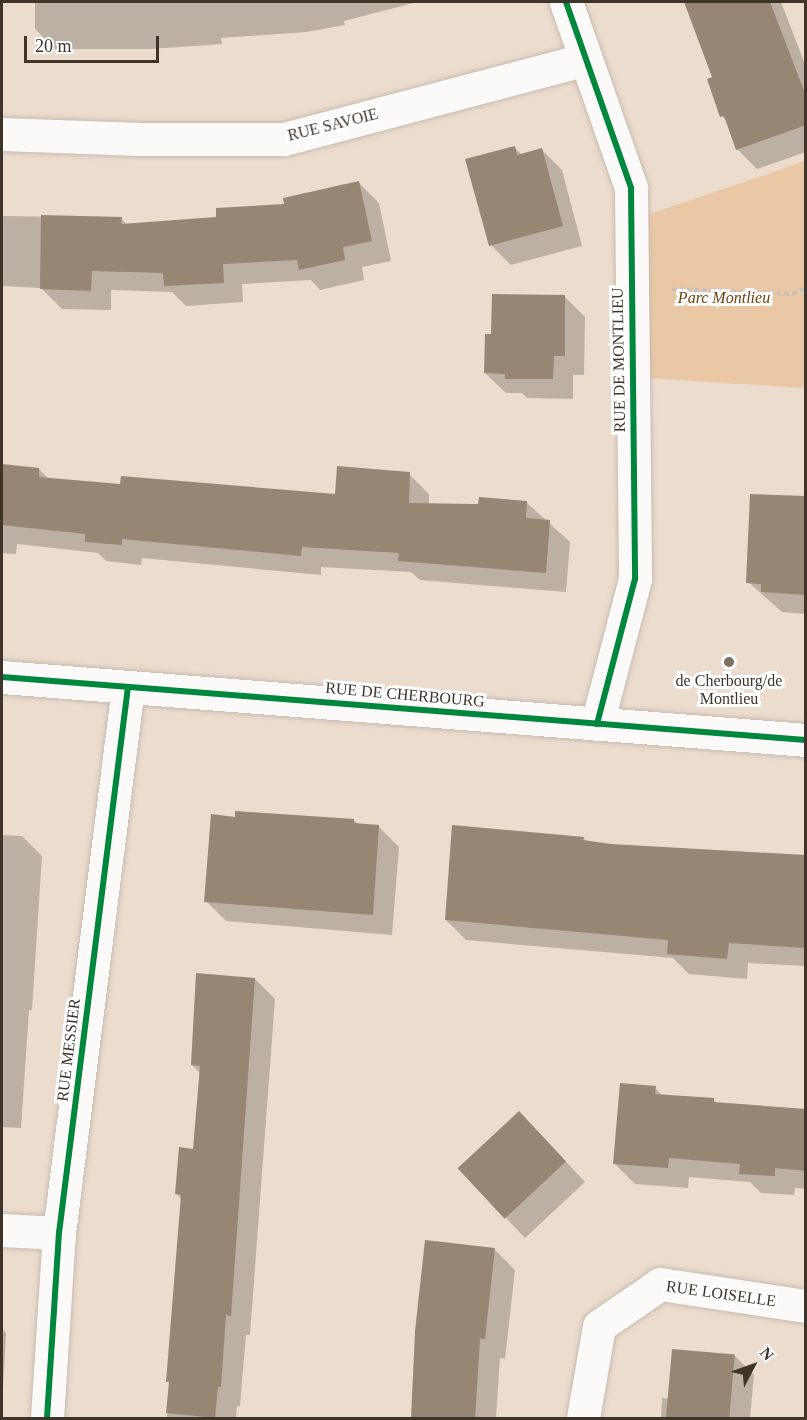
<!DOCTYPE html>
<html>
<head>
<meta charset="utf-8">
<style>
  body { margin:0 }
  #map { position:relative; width:807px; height:1420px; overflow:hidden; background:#ebdcce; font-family:"Times New Roman",serif }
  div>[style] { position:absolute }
  .green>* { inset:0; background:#eac8a5 }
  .shadow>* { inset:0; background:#0003 }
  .building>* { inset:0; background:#968673; transform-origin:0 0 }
  .path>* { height:4px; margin-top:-2px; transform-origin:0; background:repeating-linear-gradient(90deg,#c7c1bc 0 4.5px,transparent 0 7.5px) }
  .roads { filter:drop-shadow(0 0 2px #c7bbaf) drop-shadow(0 0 2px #c7bbaf) }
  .minor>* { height:33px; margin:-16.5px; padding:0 16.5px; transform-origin:16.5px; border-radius:16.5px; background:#fcfaf8 }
  .tertiary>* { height:33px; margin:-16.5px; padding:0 16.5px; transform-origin:16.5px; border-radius:16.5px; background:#fcfaf8 }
  .cycleway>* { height:6px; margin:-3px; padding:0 3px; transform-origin:3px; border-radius:3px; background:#00873e }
  .dots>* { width:16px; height:16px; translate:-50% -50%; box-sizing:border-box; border:3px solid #fff; border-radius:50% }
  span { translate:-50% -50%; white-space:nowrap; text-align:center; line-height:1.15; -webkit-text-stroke:6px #fff; paint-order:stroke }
  .street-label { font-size:16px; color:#3e3429 }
  .park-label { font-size:16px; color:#704409; font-style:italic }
  .poi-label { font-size:16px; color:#3e3429 }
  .frame { position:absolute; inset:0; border:3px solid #3e3429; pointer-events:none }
  .north { position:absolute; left:723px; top:1336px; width:60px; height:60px; -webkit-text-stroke:4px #fff; paint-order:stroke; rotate:49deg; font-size:16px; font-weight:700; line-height:24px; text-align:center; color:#3e3429 }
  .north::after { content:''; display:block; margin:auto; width:21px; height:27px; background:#3e3429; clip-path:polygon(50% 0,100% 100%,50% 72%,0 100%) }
  .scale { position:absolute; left:24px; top:36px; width:135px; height:27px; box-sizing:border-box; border:3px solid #3e3429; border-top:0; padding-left:8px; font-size:18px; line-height:21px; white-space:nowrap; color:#3e3429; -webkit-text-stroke:4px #fff; paint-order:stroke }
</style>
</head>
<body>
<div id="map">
  <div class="green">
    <i style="clip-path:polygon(805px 161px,805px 388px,646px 378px,641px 217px)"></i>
  </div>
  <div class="shadow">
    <i style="clip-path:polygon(35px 2px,417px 2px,344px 21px,345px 25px,306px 32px,221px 38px,222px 44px,152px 49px,55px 49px,35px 29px)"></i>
    <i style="clip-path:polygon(685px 2px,781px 2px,806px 67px,806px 152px,757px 169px,737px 149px,727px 122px,722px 116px,714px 78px)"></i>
    <i style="clip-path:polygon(514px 147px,522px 155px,542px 150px,562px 170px,582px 246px,511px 265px,491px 245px)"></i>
    <i style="clip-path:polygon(359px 183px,379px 203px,391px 261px,362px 267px,364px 280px,320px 290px,311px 280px,242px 284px,243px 302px,186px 306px,172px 292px,111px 290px,111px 310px,62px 309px,41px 288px,2px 286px,2px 216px,121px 218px,127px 225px,218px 219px,286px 205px)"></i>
    <i style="clip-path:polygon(565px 297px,585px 317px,584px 375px,573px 375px,573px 399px,527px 398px,522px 393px,506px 393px,485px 373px,493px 336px)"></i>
    <i style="clip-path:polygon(2px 465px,39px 469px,49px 479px,121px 486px,336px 496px,409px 474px,429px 494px,429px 505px,480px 506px,526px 502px,570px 542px,566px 592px,420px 580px,411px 572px,321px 567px,321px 575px,142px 558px,141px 565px,106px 561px,98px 553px,17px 544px,16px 554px,2px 553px)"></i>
    <i style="clip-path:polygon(806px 499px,806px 614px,782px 612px,748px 582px)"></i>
    <i style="clip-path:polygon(236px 818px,354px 820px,359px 825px,379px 827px,399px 847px,392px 935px,226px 921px,206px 901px)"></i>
    <i style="clip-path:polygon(2px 835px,22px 836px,42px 856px,32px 1010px,29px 1010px,21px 1128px,2px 1127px)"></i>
    <i style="clip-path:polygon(583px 838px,587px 842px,611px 845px,806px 856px,806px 966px,748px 963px,747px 979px,689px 974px,673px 958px,466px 940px,446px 920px)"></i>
    <i style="clip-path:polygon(255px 979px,275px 999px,250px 1335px,246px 1335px,240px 1406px,237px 1406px,236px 1418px,167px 1418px,182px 1200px,177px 1194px,195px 1150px,200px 1073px,192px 1065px)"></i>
    <i style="clip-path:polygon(655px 1088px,663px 1096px,713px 1099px,718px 1104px,806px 1111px,806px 1189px,795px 1188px,794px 1195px,761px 1193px,750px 1182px,689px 1177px,688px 1188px,635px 1184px,615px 1164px)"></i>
    <i style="clip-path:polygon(539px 1133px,585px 1182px,525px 1238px,459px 1168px)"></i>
    <i style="clip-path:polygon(495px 1250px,515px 1270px,505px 1359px,500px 1358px,496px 1418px,411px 1418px)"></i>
    <i style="clip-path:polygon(2px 1329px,6px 1333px,2px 1406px)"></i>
    <i style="clip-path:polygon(734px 1355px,754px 1375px,750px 1418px,661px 1418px,662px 1398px,669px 1399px)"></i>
  </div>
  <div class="building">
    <i style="clip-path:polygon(684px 2px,770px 2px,806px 96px,806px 125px,736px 150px,724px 116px,720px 117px,707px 79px,712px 77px)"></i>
    <i style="clip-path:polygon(515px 146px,517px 155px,542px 148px,563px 226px,489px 246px,465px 159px)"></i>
    <i style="clip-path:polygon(359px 181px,372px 241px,343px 247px,345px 260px,299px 270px,297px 260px,223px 264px,224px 283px,164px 286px,163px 273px,92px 271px,91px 291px,40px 289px,41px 215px,122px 217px,121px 224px,216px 217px,216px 208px,284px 204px,283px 198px)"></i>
    <i style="clip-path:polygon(492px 294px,565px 295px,565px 356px,554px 356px,553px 379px,505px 379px,505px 374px,484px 373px,485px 334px,491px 334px)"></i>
    <i style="clip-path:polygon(2px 464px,39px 468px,39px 477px,120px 484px,121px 476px,335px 494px,337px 466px,410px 472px,409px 503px,478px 504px,479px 497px,527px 501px,526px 518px,550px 520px,546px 573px,398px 561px,399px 553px,302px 547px,301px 556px,122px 539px,122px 545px,85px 542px,85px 534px,2px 525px)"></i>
    <i style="clip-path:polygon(750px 494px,806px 496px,806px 595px,761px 592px,761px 584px,746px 583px)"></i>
    <i style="clip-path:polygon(235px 811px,354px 819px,354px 823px,379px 825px,373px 915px,204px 902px,211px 814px,235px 817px)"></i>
    <i style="clip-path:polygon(452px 825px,584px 837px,583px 840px,611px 844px,806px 855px,806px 948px,729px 943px,727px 959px,667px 954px,668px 940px,445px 920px)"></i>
    <i style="clip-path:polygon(196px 973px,255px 978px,231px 1316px,226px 1315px,221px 1387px,218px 1387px,215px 1418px,166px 1413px,169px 1382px,166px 1382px,181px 1195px,175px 1194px,179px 1147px,193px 1149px,200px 1066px,191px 1065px)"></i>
    <i style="clip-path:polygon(620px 1083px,656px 1086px,655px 1094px,714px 1098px,714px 1102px,806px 1109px,806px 1171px,775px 1168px,775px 1176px,739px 1174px,740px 1164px,669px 1158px,668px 1168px,613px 1164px)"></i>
    <i style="left:519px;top:1111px;width:69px;height:84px;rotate:47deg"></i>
    <i style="clip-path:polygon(425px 1240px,495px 1248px,485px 1339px,480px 1339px,475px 1419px,411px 1419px,415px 1331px)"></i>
    <i style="left:672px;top:1349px;width:63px;height:70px;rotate:5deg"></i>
  </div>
  <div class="path">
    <i style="left:672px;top:289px;width:121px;rotate:2.4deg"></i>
    <i style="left:793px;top:294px;width:15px;rotate:-28deg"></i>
  </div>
  <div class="roads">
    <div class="minor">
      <i style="left:566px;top:2px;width:197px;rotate:70.7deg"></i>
      <i style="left:631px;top:188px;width:391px;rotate:89.4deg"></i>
      <i style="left:635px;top:579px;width:150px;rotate:104.7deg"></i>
      <i style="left:2px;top:134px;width:138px;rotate:2.1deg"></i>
      <i style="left:140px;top:139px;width:144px"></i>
      <i style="left:284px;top:139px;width:312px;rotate:-14.8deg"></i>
      <i style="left:2px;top:1230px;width:57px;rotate:3deg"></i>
      <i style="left:47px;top:1418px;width:185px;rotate:-86.3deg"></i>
      <i style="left:59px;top:1233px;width:550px;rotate:-82.8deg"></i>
      <i style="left:583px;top:1418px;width:93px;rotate:-80.1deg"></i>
      <i style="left:599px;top:1326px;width:74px;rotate:-34.5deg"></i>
      <i style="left:660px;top:1284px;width:148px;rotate:8.6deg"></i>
    </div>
    <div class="tertiary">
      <i style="left:2px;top:677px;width:806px;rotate:4.48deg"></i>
    </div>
  </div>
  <div class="cycleway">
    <i style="left:566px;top:2px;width:197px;rotate:70.7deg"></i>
    <i style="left:631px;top:188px;width:391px;rotate:89.4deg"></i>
    <i style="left:635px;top:579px;width:150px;rotate:104.7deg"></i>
    <i style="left:2px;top:677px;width:806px;rotate:4.48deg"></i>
    <i style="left:47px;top:1418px;width:185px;rotate:-86.3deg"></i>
    <i style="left:59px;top:1233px;width:550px;rotate:-82.8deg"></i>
  </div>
  <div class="dots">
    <i style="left:729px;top:662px;background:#7b6f63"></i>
  </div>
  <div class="street-label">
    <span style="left:333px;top:125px;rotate:-14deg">RUE SAVOIE</span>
    <span style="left:619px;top:360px;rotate:-91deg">RUE DE MONTLIEU</span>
    <span style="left:405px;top:695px;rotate:5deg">RUE DE CHERBOURG</span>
    <span style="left:69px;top:1050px;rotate:-83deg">RUE MESSIER</span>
    <span style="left:721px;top:1294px;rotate:8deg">RUE LOISELLE</span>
  </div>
  <div class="park-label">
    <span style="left:724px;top:298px">Parc Montlieu</span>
  </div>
  <div class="poi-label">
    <span style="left:729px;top:690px">de Cherbourg/de<br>Montlieu</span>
  </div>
  <div class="frame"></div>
  <div class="north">N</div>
  <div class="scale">20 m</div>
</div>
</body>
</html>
